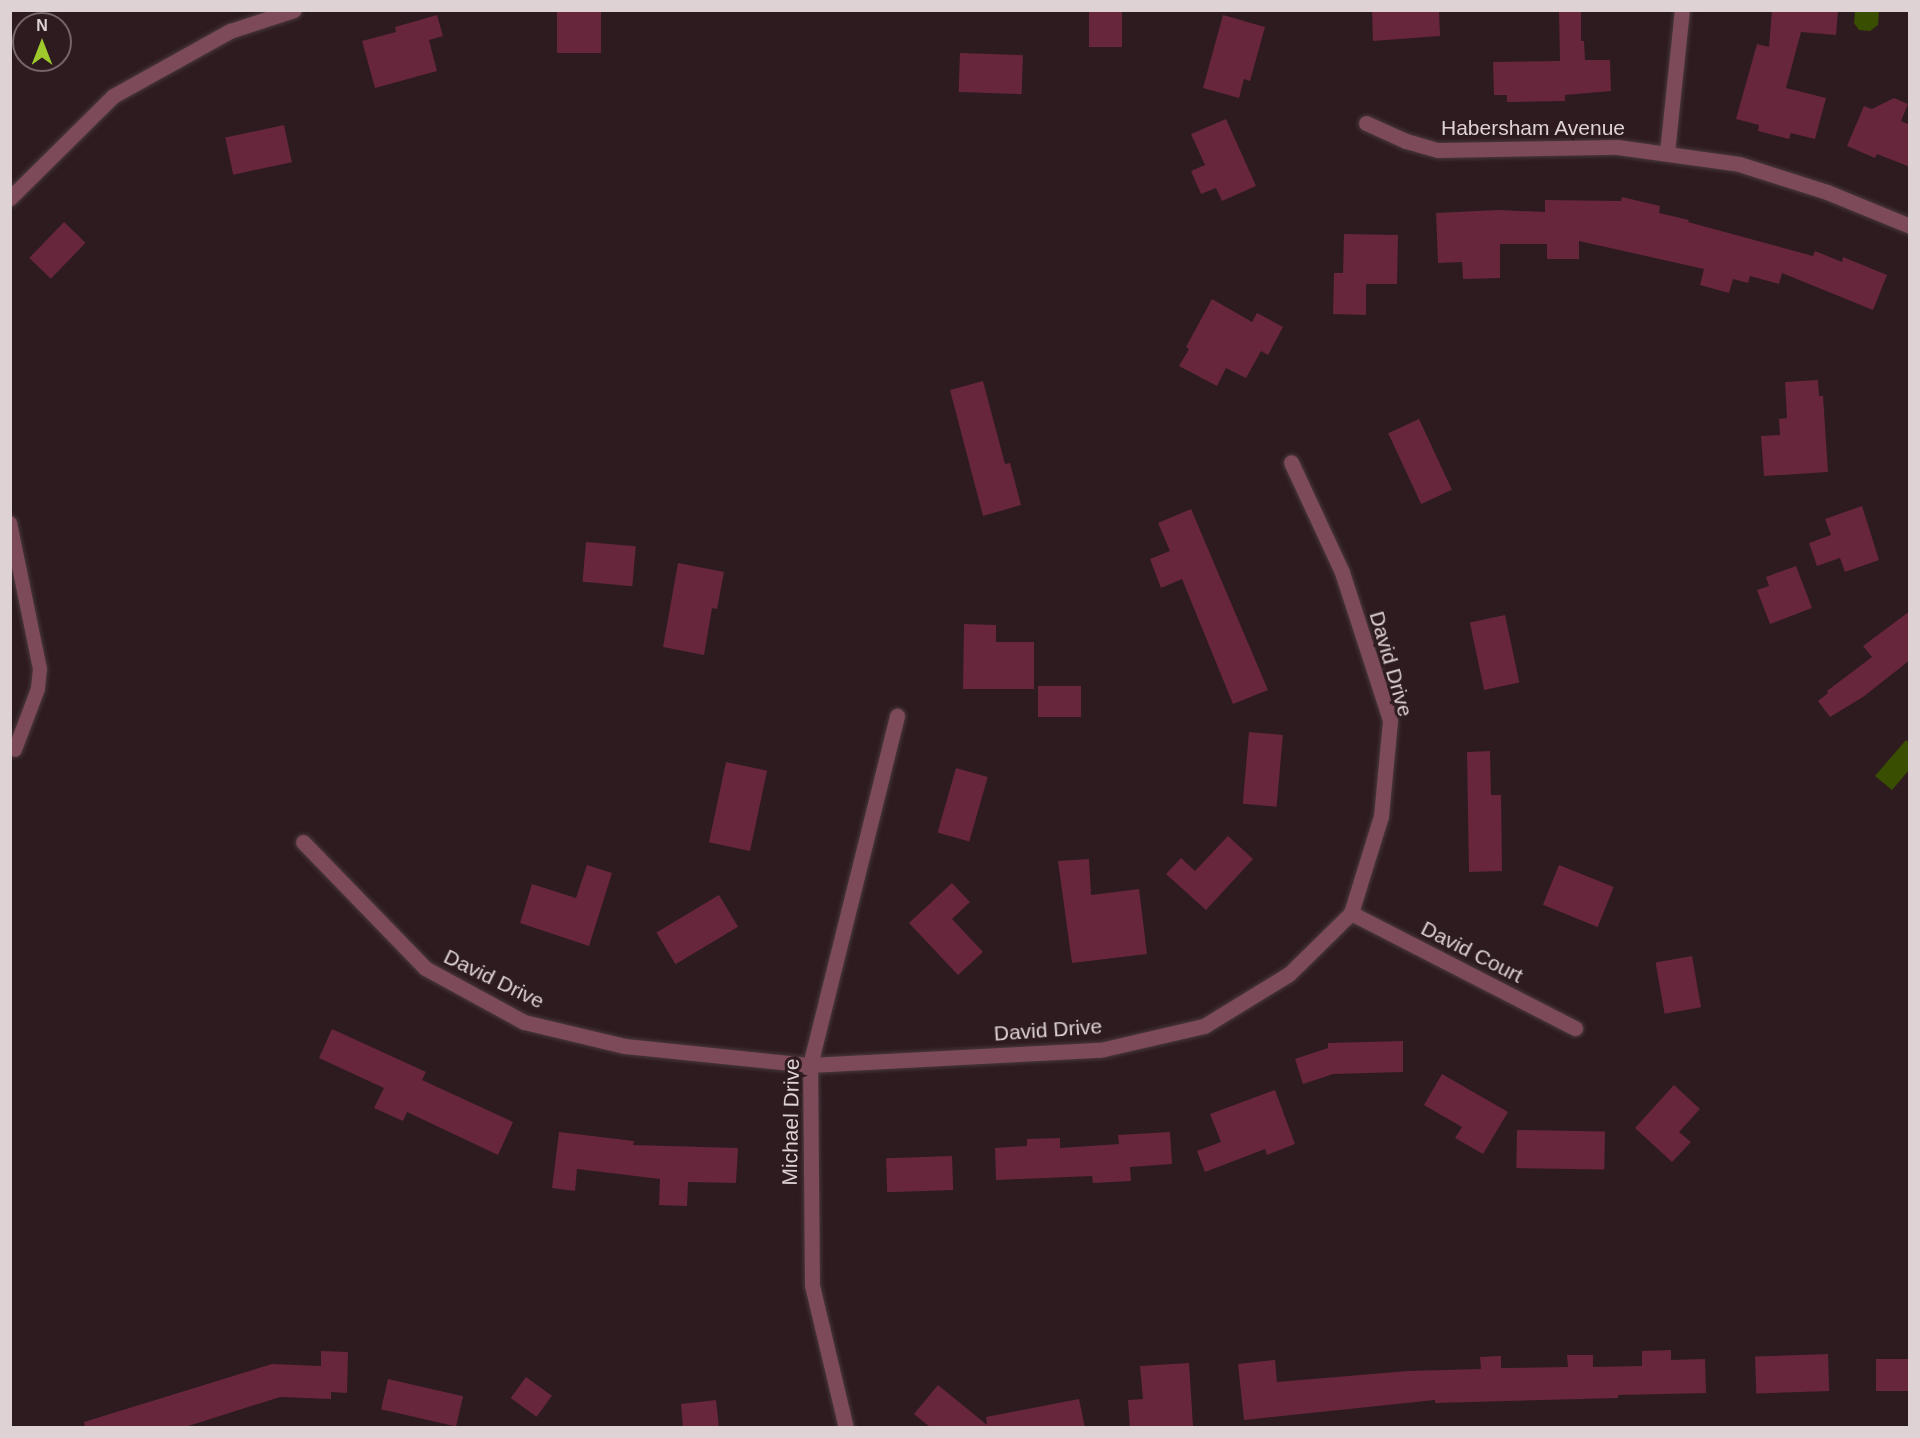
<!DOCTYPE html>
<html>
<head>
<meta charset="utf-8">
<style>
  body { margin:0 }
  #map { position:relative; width:1920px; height:1438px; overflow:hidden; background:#2d1b20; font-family:Arial,sans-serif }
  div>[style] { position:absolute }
  .water>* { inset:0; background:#3a4e01 }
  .building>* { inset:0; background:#67263c; transform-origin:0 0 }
  .roads { filter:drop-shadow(0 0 2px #49383d) drop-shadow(0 0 2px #49383d) }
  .lane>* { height:14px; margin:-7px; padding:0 7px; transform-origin:7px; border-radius:7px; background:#7c4a58 }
  .street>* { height:15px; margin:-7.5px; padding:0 7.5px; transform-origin:7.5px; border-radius:7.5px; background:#7c4a58 }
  span { translate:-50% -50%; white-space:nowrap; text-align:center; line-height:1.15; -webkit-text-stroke:6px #2d1b20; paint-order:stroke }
  .street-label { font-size:21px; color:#ded2d5 }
  .frame { position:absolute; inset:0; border:12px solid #ded2d5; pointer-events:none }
  .north { position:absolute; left:12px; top:12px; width:60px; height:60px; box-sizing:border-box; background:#2d1b20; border:2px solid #746468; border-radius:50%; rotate:0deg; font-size:16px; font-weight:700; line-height:24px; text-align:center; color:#ded2d5 }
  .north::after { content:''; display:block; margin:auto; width:21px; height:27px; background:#9fca2d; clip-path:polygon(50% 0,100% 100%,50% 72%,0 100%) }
</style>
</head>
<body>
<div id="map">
  <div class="water">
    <i style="clip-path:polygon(1855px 11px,1879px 11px,1878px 25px,1870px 31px,1859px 30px,1854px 23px)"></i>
    <i style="clip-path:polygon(1906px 740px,1909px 743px,1909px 770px,1892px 790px,1875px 776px)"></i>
  </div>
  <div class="building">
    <i style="left:557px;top:10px;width:44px;height:43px"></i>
    <i style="left:1089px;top:10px;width:33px;height:37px"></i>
    <i style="clip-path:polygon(1372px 10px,1439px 10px,1440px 36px,1373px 41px)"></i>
    <i style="clip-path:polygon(1559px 10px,1581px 10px,1581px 41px,1584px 41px,1585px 60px,1610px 60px,1611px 91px,1565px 95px,1565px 101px,1507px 102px,1507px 95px,1494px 95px,1493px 62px,1560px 61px)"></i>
    <i style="clip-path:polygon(1772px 10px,1838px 10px,1836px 35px,1801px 32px,1786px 88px,1826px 98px,1815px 139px,1791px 133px,1789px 139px,1758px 131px,1759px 125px,1736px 119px,1757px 44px,1769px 47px)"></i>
    <i style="clip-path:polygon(437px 15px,443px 36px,429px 40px,437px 71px,375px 88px,362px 41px,396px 32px,395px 27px)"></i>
    <i style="clip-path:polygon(1223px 15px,1265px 27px,1250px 81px,1244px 79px,1239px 98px,1203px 88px)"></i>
    <i style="left:960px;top:53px;width:63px;height:39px;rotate:2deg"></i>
    <i style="clip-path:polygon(1894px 98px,1908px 104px,1901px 121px,1910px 125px,1910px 167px,1877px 154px,1875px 158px,1847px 146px,1864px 106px,1872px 109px)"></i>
    <i style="clip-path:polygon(1226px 119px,1256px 186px,1222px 201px,1216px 188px,1201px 194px,1191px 171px,1205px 165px,1191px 134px)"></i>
    <i style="left:284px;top:125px;width:38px;height:60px;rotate:78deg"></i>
    <i style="clip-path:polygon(1622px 197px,1660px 206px,1659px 213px,1689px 220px,1688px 222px,1813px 256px,1815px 251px,1842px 262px,1843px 257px,1887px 275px,1873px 310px,1782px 273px,1779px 284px,1750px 276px,1748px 283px,1733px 279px,1729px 293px,1700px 285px,1704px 269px,1579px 241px,1579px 259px,1547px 259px,1547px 244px,1500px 244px,1500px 278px,1463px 279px,1462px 262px,1438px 263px,1436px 213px,1498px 210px,1545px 212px,1545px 200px,1621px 201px)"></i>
    <i style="left:64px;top:222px;width:30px;height:50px;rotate:44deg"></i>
    <i style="clip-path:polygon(1344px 234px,1398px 235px,1397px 284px,1366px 284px,1366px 315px,1333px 314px,1334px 273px,1343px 273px)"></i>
    <i style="clip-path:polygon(1212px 299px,1252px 322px,1257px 313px,1283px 327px,1268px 355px,1261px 351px,1246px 378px,1226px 368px,1217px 386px,1179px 366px,1189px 349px,1186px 347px)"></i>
    <i style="clip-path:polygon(1818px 380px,1819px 396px,1823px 396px,1828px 472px,1764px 476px,1761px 436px,1780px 435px,1779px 419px,1787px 418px,1785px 382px)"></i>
    <i style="clip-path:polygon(983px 381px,1005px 464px,1010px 463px,1021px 505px,983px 516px,950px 390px)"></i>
    <i style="left:1419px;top:419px;width:78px;height:34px;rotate:65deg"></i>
    <i style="clip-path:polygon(1862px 506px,1879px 560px,1845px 572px,1840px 558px,1817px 566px,1809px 543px,1831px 535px,1825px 519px)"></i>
    <i style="clip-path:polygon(1191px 509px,1268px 690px,1233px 704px,1182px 579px,1161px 588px,1150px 559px,1170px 551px,1158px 523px)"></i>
    <i style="left:586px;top:542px;width:50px;height:40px;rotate:5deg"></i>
    <i style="clip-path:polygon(678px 563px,724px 572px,717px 609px,712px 608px,704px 655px,663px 647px)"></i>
    <i style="clip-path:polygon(1796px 566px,1812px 608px,1770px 624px,1757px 590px,1769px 586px,1766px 577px)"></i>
    <i style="clip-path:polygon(1910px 611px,1910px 660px,1863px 697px,1830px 717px,1818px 701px,1828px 693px,1827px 691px,1872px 657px,1863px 646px)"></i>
    <i style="left:1505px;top:615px;width:69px;height:36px;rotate:78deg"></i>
    <i style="clip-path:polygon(964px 624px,996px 625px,996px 642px,1034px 642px,1034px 689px,963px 689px)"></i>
    <i style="left:1038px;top:686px;width:43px;height:31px"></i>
    <i style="left:1249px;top:732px;width:34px;height:72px;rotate:5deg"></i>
    <i style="clip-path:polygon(1490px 751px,1491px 795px,1501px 795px,1502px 871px,1469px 872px,1467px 752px)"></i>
    <i style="left:726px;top:762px;width:42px;height:82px;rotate:12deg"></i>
    <i style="left:956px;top:768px;width:33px;height:67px;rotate:16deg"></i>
    <i style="clip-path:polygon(1228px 836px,1253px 859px,1206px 910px,1166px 874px,1181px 858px,1195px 871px)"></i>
    <i style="clip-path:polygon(1089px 859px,1091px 895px,1139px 889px,1147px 954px,1072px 963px,1058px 861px)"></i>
    <i style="clip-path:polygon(587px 865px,612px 873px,589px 946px,520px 923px,532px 884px,576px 898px)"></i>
    <i style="left:1559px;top:865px;width:59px;height:43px;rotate:22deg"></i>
    <i style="clip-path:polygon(952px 883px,970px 902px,952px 919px,983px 952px,958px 975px,909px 923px)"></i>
    <i style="left:719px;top:895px;width:37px;height:73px;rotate:59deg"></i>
    <i style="left:1692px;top:956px;width:52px;height:37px;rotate:80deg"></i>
    <i style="clip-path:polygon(332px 1029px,426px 1072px,422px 1080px,513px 1122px,498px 1155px,407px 1112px,403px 1121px,374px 1108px,384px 1088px,319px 1058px)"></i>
    <i style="clip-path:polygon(1403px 1041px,1403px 1072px,1333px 1074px,1303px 1084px,1295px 1059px,1328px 1048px,1328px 1043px)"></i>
    <i style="clip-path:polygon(1442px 1074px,1508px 1112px,1483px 1154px,1455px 1138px,1462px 1127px,1424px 1105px)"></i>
    <i style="clip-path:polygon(1674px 1085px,1700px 1109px,1679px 1132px,1691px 1142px,1672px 1162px,1635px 1128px)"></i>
    <i style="clip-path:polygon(1275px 1090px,1295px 1144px,1267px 1155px,1265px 1149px,1205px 1172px,1197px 1151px,1221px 1142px,1210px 1114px)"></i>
    <i style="left:1517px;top:1130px;width:88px;height:38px;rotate:1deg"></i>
    <i style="clip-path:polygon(559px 1132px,634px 1141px,633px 1145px,738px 1148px,736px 1183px,688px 1182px,687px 1206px,659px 1205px,660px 1179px,577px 1169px,575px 1191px,552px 1188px)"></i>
    <i style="clip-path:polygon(1170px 1132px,1172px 1164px,1130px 1167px,1131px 1181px,1093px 1183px,1092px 1176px,996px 1180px,995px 1148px,1027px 1146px,1027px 1139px,1060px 1138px,1060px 1148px,1119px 1144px,1118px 1135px)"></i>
    <i style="left:952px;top:1156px;width:34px;height:66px;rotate:88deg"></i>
    <i style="clip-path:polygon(1671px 1350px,1671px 1360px,1705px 1359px,1706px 1393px,1618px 1395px,1618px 1398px,1435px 1403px,1435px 1400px,1244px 1420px,1238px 1364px,1275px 1360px,1277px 1382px,1408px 1371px,1481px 1369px,1480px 1357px,1501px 1356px,1501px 1368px,1568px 1367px,1567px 1355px,1593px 1355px,1593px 1367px,1642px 1366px,1642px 1351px)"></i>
    <i style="clip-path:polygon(321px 1351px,348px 1352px,347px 1393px,331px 1392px,331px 1399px,280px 1397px,182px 1428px,85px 1428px,84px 1422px,272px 1364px,321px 1366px)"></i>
    <i style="left:1828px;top:1354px;width:37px;height:73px;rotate:88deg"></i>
    <i style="left:1910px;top:1359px;width:32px;height:34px;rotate:90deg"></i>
    <i style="clip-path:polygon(1189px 1363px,1193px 1426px,1130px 1428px,1128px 1400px,1143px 1399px,1140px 1366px)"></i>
    <i style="left:526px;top:1377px;width:32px;height:26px;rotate:36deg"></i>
    <i style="left:388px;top:1379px;width:77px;height:31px;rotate:13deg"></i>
    <i style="clip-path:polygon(938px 1385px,987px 1425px,986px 1417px,1079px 1399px,1085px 1428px,931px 1428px,914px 1414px)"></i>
    <i style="clip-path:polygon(716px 1400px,719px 1428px,683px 1428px,681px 1404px)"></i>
  </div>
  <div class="roads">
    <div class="lane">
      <i style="left:10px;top:523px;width:149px;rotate:78.4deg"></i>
      <i style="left:40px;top:669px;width:20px;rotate:96deg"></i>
      <i style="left:38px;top:689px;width:65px;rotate:110.7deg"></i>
    </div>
    <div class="street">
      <i style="left:1366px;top:123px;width:44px;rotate:24.2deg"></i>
      <i style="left:1406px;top:141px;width:33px;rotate:16deg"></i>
      <i style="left:1438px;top:150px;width:179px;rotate:-1deg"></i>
      <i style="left:1617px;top:147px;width:123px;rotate:7.9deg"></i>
      <i style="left:1739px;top:164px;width:92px;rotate:17.7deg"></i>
      <i style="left:1827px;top:192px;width:90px;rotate:22.3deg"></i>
      <i style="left:1667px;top:152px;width:143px;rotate:-84deg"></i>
      <i style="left:10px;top:198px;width:145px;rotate:-44.7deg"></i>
      <i style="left:113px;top:96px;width:134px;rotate:-29.1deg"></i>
      <i style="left:230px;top:31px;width:67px;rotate:-18.2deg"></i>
      <i style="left:303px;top:842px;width:175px;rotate:45.9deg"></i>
      <i style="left:425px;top:968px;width:113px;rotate:28.6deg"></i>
      <i style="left:524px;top:1022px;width:104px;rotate:13.4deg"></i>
      <i style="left:625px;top:1046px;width:186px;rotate:5.9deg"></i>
      <i style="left:810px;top:1065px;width:290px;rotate:-3deg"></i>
      <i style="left:1100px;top:1050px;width:107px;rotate:-13deg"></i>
      <i style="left:1204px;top:1026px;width:100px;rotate:-31.5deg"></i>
      <i style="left:1289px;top:974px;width:87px;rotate:-44.5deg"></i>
      <i style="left:1351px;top:913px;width:102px;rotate:-72.8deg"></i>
      <i style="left:1381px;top:816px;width:96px;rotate:-84.6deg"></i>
      <i style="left:1390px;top:720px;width:156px;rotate:-108deg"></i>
      <i style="left:1342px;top:572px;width:121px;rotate:-114.9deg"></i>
      <i style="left:1351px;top:913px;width:252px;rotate:27.2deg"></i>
      <i style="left:846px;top:1428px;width:147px;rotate:-103.4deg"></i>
      <i style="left:812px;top:1285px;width:220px;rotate:-90.5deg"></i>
      <i style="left:810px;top:1065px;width:360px;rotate:-76deg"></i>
    </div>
  </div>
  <div class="street-label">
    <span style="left:1533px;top:128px">Habersham Avenue</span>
    <span style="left:1391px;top:664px;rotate:74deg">David Drive</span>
    <span style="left:1472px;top:952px;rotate:27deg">David Court</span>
    <span style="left:494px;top:979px;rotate:26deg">David Drive</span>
    <span style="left:1048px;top:1030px;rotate:-4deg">David Drive</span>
    <span style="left:791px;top:1122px;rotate:-89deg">Michael Drive</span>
  </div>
  <div class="frame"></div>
  <div class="north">N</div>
</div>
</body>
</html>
